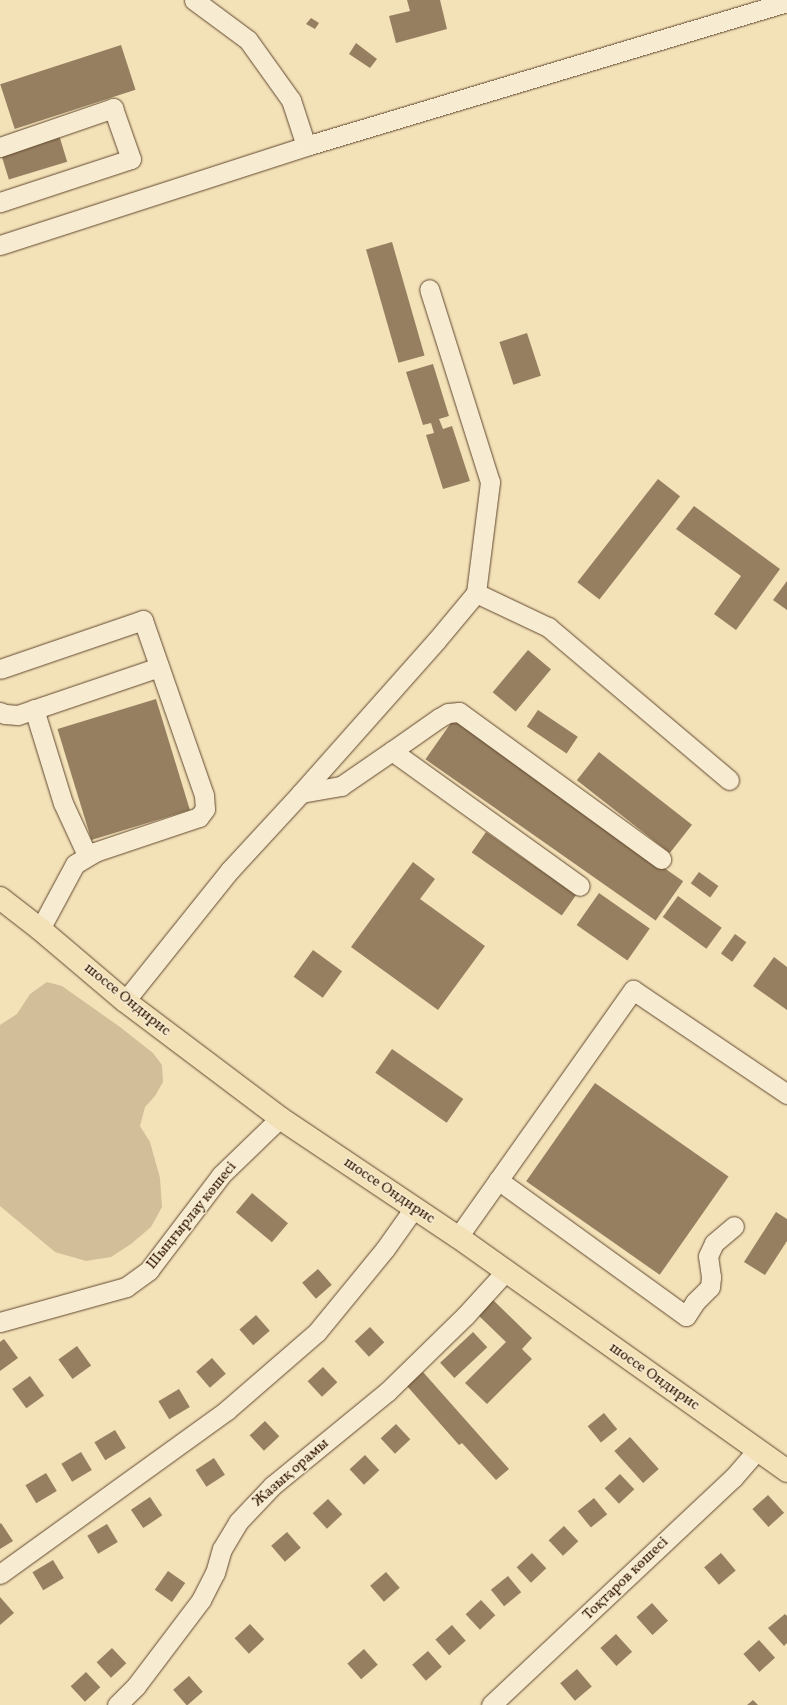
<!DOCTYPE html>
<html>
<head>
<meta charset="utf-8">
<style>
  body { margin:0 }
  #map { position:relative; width:787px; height:1705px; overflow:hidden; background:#f3e1b8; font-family:Vollkorn,serif }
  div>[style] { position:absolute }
  .green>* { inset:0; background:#d2be99 }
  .building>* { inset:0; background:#957f60; transform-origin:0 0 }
  .roads { filter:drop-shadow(0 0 1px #61472e) drop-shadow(0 0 1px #61472e) }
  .minor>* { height:19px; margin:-9.5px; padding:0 9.5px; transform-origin:9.5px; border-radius:9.5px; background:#f7ecd1 }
  .major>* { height:22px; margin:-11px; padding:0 11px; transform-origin:11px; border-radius:11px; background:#f3e1b8 }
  span { translate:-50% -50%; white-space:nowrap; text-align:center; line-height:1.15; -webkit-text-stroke:3px #f7ecd1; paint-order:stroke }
  .street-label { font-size:15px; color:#301400 }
</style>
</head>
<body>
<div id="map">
  <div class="green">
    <i style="clip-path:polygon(47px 982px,62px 986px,120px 1027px,153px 1053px,162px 1065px,163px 1082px,155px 1096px,145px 1107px,140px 1126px,150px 1142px,160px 1178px,162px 1207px,151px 1227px,131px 1244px,111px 1257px,86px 1261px,55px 1252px,0 1206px,0 1025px,17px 1014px,30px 994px)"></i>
  </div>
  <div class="building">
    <i style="clip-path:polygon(407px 0,440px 0,447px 29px,396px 43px,389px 16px,410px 11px)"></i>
    <i style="clip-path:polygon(311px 18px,319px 23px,315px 29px,306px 24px)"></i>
    <i style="clip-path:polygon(356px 43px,377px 59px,370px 68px,349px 54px)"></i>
    <i style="left:121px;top:45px;width:47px;height:127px;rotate:72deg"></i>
    <i style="left:59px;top:135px;width:28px;height:61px;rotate:73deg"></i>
    <i style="left:392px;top:242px;width:118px;height:27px;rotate:74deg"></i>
    <i style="left:527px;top:333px;width:45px;height:29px;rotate:72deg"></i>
    <i style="clip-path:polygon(433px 364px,449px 416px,439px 419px,443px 429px,452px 426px,470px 481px,443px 489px,426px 435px,434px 433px,431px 423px,423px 425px,406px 372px)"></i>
    <i style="left:658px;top:479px;width:28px;height:131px;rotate:38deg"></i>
    <i style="clip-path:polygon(694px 506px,780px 569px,736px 630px,714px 614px,741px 576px,676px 529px)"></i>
    <i style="clip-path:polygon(787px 581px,787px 610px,773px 600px)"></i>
    <i style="left:528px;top:650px;width:30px;height:55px;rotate:40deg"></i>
    <i style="left:156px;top:699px;width:116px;height:103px;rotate:73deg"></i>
    <i style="left:538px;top:710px;width:48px;height:20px;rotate:34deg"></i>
    <i style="left:453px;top:720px;width:281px;height:48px;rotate:35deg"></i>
    <i style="left:599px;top:752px;width:118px;height:36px;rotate:38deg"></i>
    <i style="left:486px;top:832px;width:110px;height:25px;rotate:35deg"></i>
    <i style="clip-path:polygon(413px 862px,435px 879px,420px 899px,485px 946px,438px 1010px,351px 947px)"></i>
    <i style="left:699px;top:872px;width:24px;height:14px;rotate:36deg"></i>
    <i style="left:599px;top:893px;width:62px;height:39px;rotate:35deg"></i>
    <i style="left:678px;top:896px;width:54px;height:26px;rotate:36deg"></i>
    <i style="left:735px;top:934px;width:14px;height:24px;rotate:36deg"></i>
    <i style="left:313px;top:950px;width:36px;height:33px;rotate:36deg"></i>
    <i style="clip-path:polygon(774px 957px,787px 967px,787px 1010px,753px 986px)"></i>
    <i style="left:392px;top:1049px;width:87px;height:29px;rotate:35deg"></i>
    <i style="left:595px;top:1083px;width:163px;height:120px;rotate:35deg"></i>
    <i style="left:252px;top:1193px;width:47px;height:25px;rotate:40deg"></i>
    <i style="clip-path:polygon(776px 1212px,787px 1219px,787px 1241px,765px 1275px,744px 1262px)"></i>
    <i style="left:318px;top:1269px;width:21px;height:21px;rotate:49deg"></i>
    <i style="clip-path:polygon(492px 1299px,532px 1338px,522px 1349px,532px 1359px,487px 1404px,465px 1383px,506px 1342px,477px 1314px)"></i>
    <i style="left:256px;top:1315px;width:21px;height:22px;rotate:49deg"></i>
    <i style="left:370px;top:1327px;width:21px;height:21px;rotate:47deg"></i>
    <i style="left:473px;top:1332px;width:21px;height:45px;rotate:47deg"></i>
    <i style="clip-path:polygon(4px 1339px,18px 1358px,0 1371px,0 1342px)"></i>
    <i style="left:77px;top:1346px;width:24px;height:23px;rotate:54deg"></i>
    <i style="left:212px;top:1358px;width:21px;height:21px;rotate:49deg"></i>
    <i style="left:323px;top:1367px;width:21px;height:21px;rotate:47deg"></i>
    <i style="clip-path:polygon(423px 1372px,509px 1469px,496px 1480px,462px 1443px,459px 1445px,407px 1386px)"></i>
    <i style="left:30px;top:1376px;width:24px;height:22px;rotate:54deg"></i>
    <i style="left:179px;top:1389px;width:21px;height:24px;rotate:59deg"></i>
    <i style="left:604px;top:1413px;width:21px;height:21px;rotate:51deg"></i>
    <i style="left:265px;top:1421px;width:21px;height:21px;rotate:47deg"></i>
    <i style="left:396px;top:1424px;width:21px;height:21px;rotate:47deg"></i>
    <i style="left:115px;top:1430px;width:21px;height:24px;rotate:59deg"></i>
    <i style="left:630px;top:1437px;width:43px;height:21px;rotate:48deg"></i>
    <i style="left:81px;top:1452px;width:21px;height:23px;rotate:59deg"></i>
    <i style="left:365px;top:1455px;width:21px;height:21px;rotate:47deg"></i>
    <i style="left:214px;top:1458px;width:20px;height:22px;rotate:57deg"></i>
    <i style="left:46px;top:1473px;width:21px;height:24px;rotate:59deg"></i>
    <i style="left:620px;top:1474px;width:21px;height:21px;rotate:47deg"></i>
    <i style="left:768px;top:1495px;width:24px;height:21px;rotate:48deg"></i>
    <i style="left:150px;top:1497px;width:22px;height:23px;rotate:56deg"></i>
    <i style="left:594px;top:1498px;width:21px;height:21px;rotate:51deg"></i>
    <i style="left:328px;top:1499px;width:21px;height:21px;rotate:47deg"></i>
    <i style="clip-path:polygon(1px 1523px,13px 1541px,0 1549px,0 1524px)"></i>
    <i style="left:107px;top:1524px;width:21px;height:23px;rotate:59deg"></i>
    <i style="left:564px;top:1526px;width:21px;height:21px;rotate:47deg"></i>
    <i style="left:287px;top:1532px;width:21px;height:21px;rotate:49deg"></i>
    <i style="left:532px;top:1553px;width:21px;height:21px;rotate:47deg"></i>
    <i style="left:721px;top:1553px;width:23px;height:22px;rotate:50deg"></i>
    <i style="left:53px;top:1560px;width:21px;height:24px;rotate:59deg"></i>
    <i style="left:168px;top:1571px;width:21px;height:23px;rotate:35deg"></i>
    <i style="left:386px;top:1572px;width:21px;height:21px;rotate:49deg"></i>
    <i style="left:508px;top:1576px;width:21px;height:22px;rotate:51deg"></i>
    <i style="clip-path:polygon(0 1597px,14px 1613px,0 1625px)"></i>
    <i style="left:481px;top:1600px;width:21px;height:21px;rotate:47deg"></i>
    <i style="left:652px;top:1603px;width:24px;height:21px;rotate:48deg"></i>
    <i style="clip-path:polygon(785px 1614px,787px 1616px,787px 1643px,784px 1646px,768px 1628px)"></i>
    <i style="left:250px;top:1624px;width:21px;height:21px;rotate:47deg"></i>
    <i style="left:452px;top:1625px;width:21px;height:22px;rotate:49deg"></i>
    <i style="left:616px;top:1634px;width:24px;height:21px;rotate:48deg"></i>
    <i style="left:759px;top:1640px;width:24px;height:21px;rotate:48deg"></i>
    <i style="left:112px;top:1648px;width:21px;height:21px;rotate:47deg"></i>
    <i style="left:364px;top:1649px;width:21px;height:22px;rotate:49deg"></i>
    <i style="left:428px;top:1651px;width:21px;height:21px;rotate:49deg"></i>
    <i style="left:577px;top:1669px;width:23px;height:22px;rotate:50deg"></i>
    <i style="left:86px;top:1672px;width:21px;height:21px;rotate:47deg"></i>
    <i style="left:189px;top:1676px;width:21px;height:21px;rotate:49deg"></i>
    <i style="clip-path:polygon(753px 1700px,758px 1705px,747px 1705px)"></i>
  </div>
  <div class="roads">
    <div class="minor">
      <i style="left:194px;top:0;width:67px;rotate:36.5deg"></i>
      <i style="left:248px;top:40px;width:74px;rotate:54.4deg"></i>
      <i style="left:291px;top:100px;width:48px;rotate:71.9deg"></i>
      <i style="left:0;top:147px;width:120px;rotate:-19deg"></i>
      <i style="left:113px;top:108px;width:54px;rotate:70.6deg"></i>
      <i style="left:131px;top:159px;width:138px;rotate:161.8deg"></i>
      <i style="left:0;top:245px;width:322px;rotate:-17.9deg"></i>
      <i style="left:306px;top:146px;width:502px;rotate:-16.67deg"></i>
      <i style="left:476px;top:593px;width:80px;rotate:25.3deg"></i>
      <i style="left:548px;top:627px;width:237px;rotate:40.2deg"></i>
      <i style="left:0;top:669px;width:151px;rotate:-18.9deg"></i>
      <i style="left:143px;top:620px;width:185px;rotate:70.8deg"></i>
      <i style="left:204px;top:795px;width:14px;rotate:86deg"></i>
      <i style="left:205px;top:809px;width:10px;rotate:127deg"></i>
      <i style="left:199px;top:817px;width:110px;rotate:161.4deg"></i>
      <i style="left:95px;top:852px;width:23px;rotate:149deg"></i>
      <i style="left:75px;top:864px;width:74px;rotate:118.3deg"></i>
      <i style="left:34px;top:709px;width:98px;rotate:72.9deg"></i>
      <i style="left:63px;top:803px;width:57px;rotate:65.2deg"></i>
      <i style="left:0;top:712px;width:5px;rotate:22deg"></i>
      <i style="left:5px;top:714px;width:13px;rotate:4deg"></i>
      <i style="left:18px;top:715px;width:149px;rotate:-18.8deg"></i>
      <i style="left:392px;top:751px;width:57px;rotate:-35.1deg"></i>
      <i style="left:439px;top:718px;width:10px;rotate:-29deg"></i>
      <i style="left:448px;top:713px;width:11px;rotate:-5deg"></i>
      <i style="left:459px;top:712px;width:250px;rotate:36deg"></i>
      <i style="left:301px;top:793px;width:41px;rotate:-9.9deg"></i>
      <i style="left:341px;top:786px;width:62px;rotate:-34.5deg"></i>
      <i style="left:392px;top:751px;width:231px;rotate:35.7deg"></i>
      <i style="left:125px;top:1001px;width:168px;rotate:-51.3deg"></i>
      <i style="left:230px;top:870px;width:105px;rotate:-47.3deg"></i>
      <i style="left:301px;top:793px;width:203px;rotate:-48.4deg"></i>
      <i style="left:436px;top:641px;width:62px;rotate:-50.2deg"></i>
      <i style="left:476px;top:593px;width:112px;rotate:-82.8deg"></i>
      <i style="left:490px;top:482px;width:202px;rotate:-107.5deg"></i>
      <i style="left:498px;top:1180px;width:232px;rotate:35.9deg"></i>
      <i style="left:686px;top:1316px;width:17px;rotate:-57deg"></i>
      <i style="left:695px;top:1302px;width:21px;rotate:-45deg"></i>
      <i style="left:710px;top:1287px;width:10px;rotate:-84deg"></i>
      <i style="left:711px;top:1277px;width:21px;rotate:-98deg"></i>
      <i style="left:708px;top:1256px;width:14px;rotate:-65deg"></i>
      <i style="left:714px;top:1243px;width:26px;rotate:-40deg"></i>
      <i style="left:458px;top:1237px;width:303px;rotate:-54.7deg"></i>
      <i style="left:633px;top:990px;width:186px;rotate:34deg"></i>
      <i style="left:0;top:1322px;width:131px;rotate:-15.5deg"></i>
      <i style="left:126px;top:1287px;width:29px;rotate:-36deg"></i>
      <i style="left:149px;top:1270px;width:119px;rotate:-52.8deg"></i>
      <i style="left:221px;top:1175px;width:82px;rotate:-44deg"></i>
      <i style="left:0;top:1574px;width:280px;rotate:-35.8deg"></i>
      <i style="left:227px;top:1410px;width:119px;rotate:-40.9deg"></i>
      <i style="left:317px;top:1332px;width:107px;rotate:-50.7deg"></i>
      <i style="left:385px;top:1249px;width:50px;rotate:-54.7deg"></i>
      <i style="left:117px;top:1705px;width:27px;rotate:-45deg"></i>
      <i style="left:136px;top:1686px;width:108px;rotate:-52.9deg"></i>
      <i style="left:201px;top:1600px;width:30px;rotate:-63deg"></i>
      <i style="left:215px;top:1573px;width:25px;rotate:-74deg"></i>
      <i style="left:222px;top:1549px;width:31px;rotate:-59deg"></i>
      <i style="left:238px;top:1522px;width:50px;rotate:-46.6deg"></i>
      <i style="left:272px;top:1486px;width:149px;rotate:-39.3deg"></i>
      <i style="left:387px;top:1392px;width:109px;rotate:-44.3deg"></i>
      <i style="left:465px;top:1316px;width:59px;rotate:-47.7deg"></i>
      <i style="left:491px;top:1705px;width:332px;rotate:-43.2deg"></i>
      <i style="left:733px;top:1478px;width:37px;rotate:-49deg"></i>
    </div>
    <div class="major">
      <i style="left:0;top:898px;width:51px;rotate:37.8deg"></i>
      <i style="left:40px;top:929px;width:111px;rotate:40.3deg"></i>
      <i style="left:125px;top:1001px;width:194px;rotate:37deg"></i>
      <i style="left:280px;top:1118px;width:214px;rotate:33.8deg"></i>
      <i style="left:458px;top:1237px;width:404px;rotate:35.4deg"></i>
    </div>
  </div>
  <div class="street-label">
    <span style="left:127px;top:1000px;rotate:39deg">шоссе Ондирис</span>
    <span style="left:389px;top:1191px;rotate:34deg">шоссе Ондирис</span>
    <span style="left:192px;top:1216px;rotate:-51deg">Шыңғырлау көшесі</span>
    <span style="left:654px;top:1377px;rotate:35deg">шоссе Ондирис</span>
    <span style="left:291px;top:1473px;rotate:-41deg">Жазық орамы</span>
    <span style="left:626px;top:1579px;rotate:-44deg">Тоқтаров көшесі</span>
  </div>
</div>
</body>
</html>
